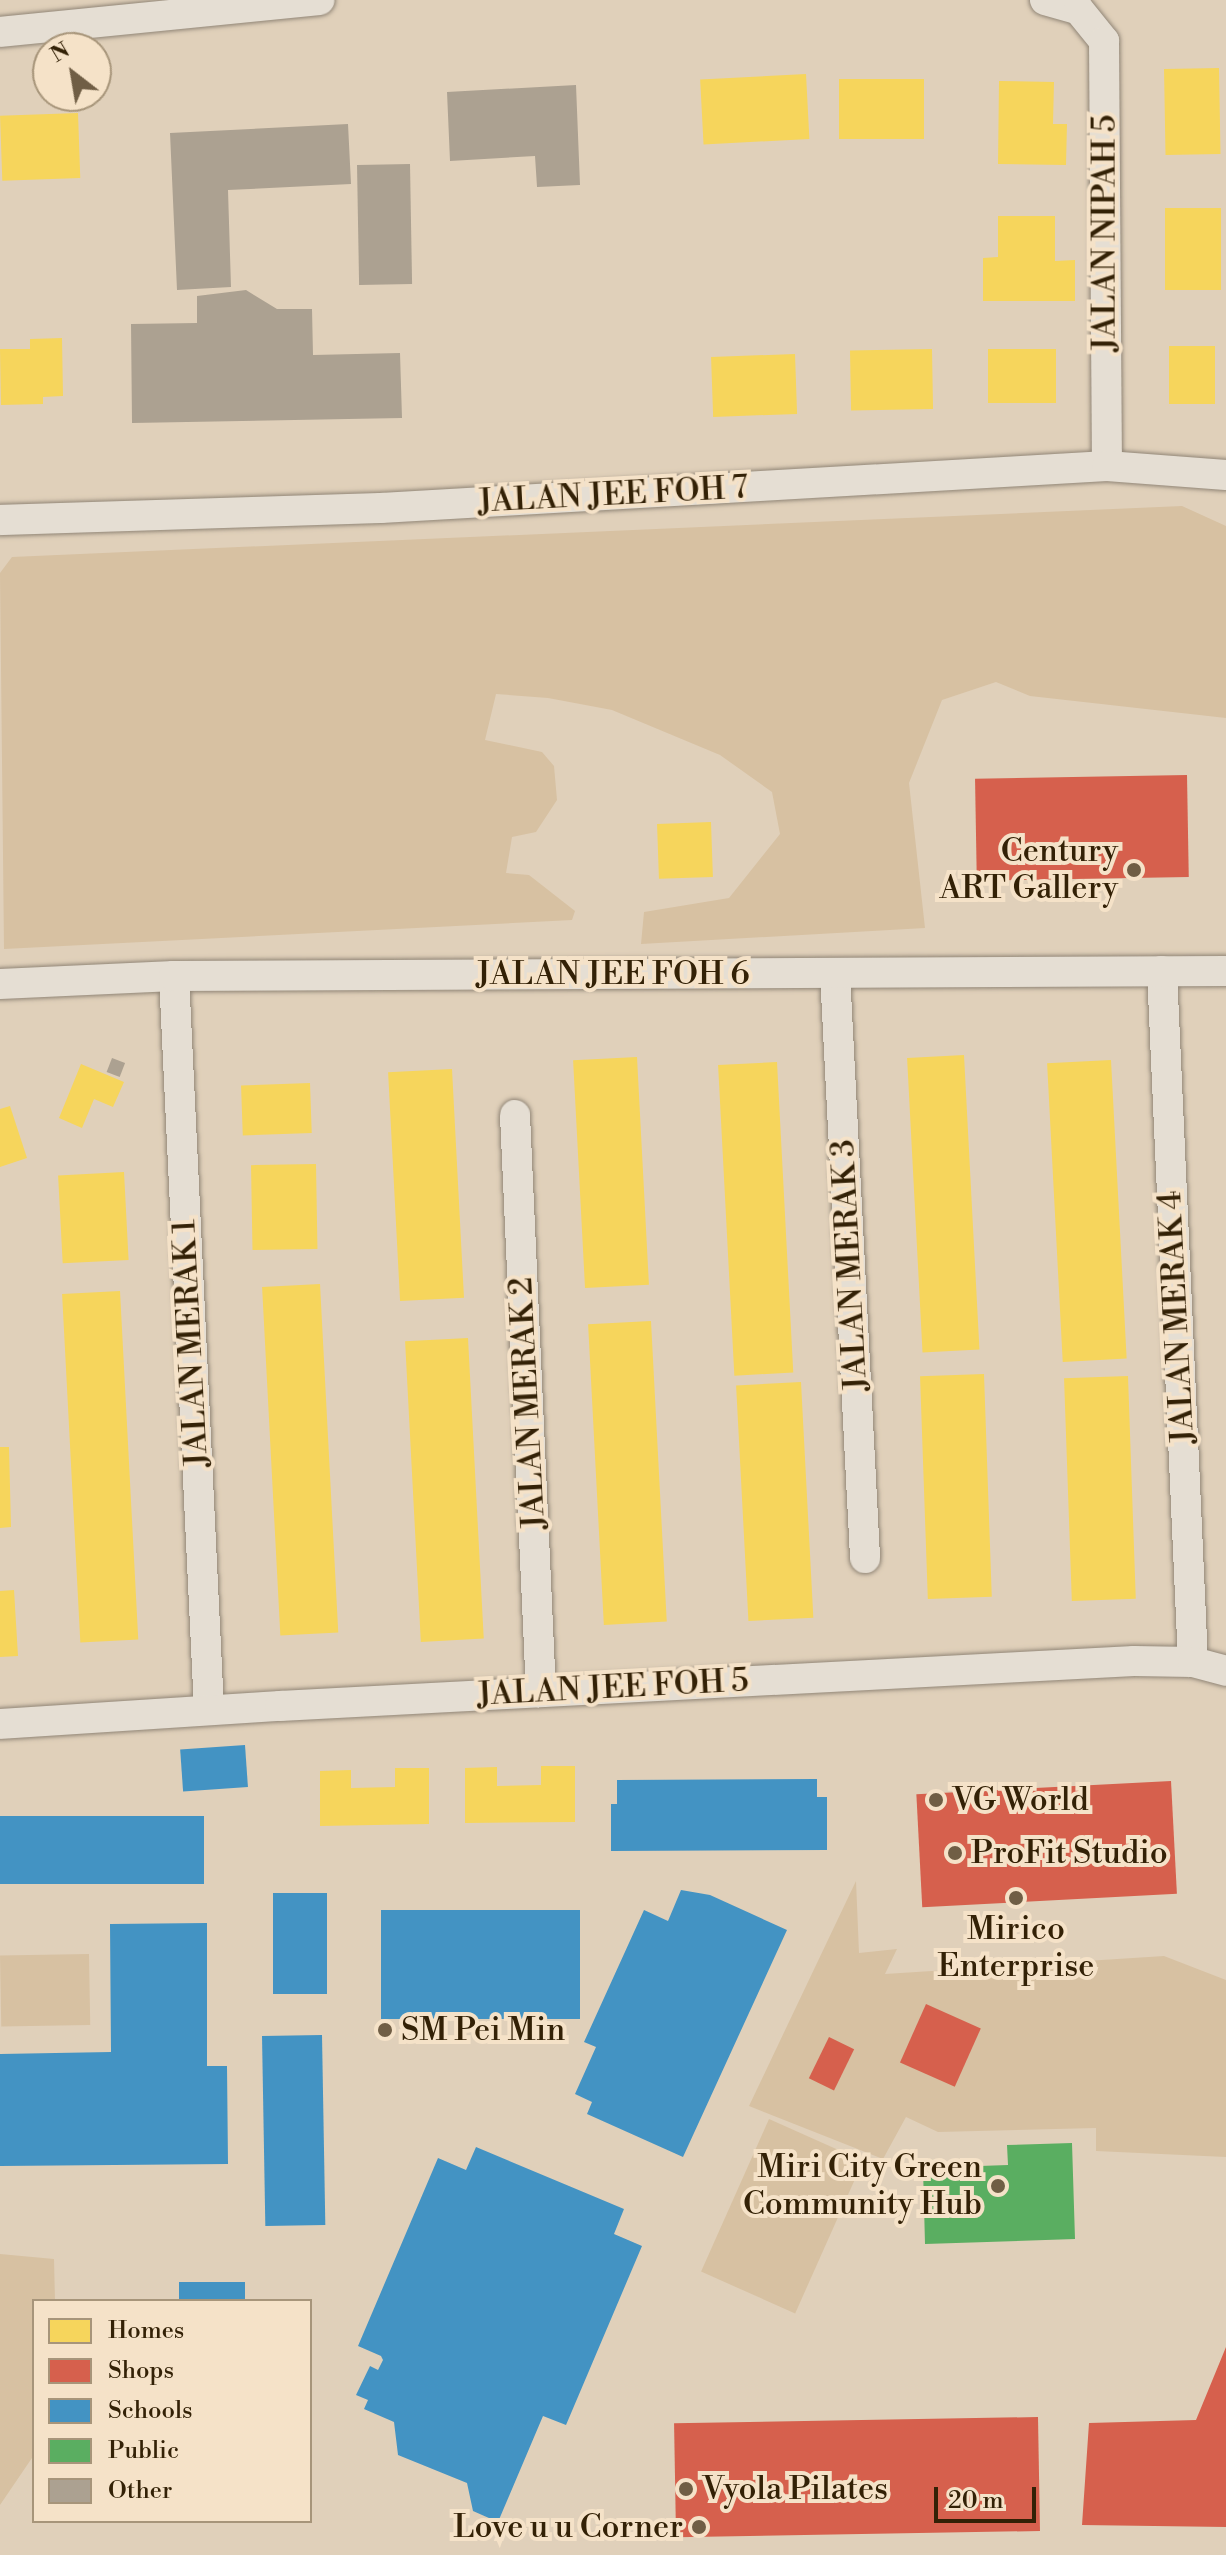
<!DOCTYPE html>
<html>
<head>
<meta charset="utf-8">
<style>
  body { margin:0 }
  #map { position:relative; width:1226px; height:2555px; overflow:hidden; background:#e0d0ba; font-family:"Libre Bodoni",serif }
  div>[style] { position:absolute }
  .green>* { inset:0; background:#d7c1a2; transform-origin:0 0 }
  .homes>* { inset:0; background:#f6d55c; transform-origin:0 0 }
  .shops>* { inset:0; background:#d6604d; transform-origin:0 0 }
  .schools>* { inset:0; background:#4393c3; transform-origin:0 0 }
  .public>* { inset:0; background:#5aae61 }
  .building>* { inset:0; background:#aca191; transform-origin:0 0 }
  .roads { filter:drop-shadow(0 0 2px #918677) drop-shadow(0 0 2px #918677) }
  .minor>* { height:30px; margin:-15px; padding:0 15px; transform-origin:15px; border-radius:15px; background:#e5ded3 }
  .dots>* { width:22px; height:22px; translate:-50% -50%; box-sizing:border-box; border:4px solid #f5e2c8; border-radius:50% }
  span { translate:-50% -50%; white-space:nowrap; text-align:center; line-height:1.15; -webkit-text-stroke:8px #f5e2c8; paint-order:stroke }
  .street-label { font-size:32px; color:#332106 }
  .poi-label { font-size:32px; color:#332106 }
  .right { translate:-100% -50%; text-align:right }
  .left { translate:0 -50%; text-align:left }
  .legend { position:absolute; left:32px; top:2299px; width:280px; height:224px; box-sizing:border-box; background:#f5e2c8; border:2px solid #a7957a; margin:0; padding:10px 14px; list-style:none; font-size:24px; color:#332106 }
  .legend li { display:flex; align-items:center; gap:16px; height:40px }
  .legend b { width:40px; border:2px solid #a7957a }
  .north { position:absolute; left:32px; top:32px; width:80px; height:80px; box-sizing:border-box; background:#f5e2c8; border:2px solid #a7957a; border-radius:50%; rotate:329deg; font-size:22px; font-weight:700; line-height:32px; text-align:center; color:#332106 }
  .north::after { content:''; display:block; margin:auto; width:28px; height:36px; background:#705e45; clip-path:polygon(50% 0,100% 100%,50% 72%,0 100%) }
  .scale { position:absolute; left:934px; top:2487px; width:102px; height:36px; box-sizing:border-box; border:4px solid #332106; border-top:0; padding-left:10px; font-size:24px; line-height:28px; white-space:nowrap; color:#332106; -webkit-text-stroke:6px #f5e2c8; paint-order:stroke }
</style>
</head>
<body>
<div id="map">
  <div class="green">
    <i style="clip-path:polygon(1182px 506px,1226px 526px,1226px 718px,1030px 696px,996px 682px,942px 700px,909px 783px,925px 928px,641px 944px,644px 912px,729px 898px,780px 834px,772px 792px,720px 755px,612px 710px,548px 698px,496px 694px,485px 740px,542px 752px,554px 766px,557px 800px,536px 832px,512px 837px,506px 873px,529px 875px,575px 911px,572px 920px,4px 949px,0 573px,12px 557px)"></i>
    <i style="clip-path:polygon(856px 1881px,859px 1953px,897px 1949px,885px 1974px,1164px 1956px,1226px 1980px,1226px 2157px,1096px 2151px,1096px 2128px,938px 2132px,906px 2117px,883px 2159px,749px 2106px)"></i>
    <i style="left:89px;top:1954px;width:71px;height:89px;rotate:89deg"></i>
    <i style="left:769px;top:2119px;width:103px;height:167px;rotate:24deg"></i>
    <i style="clip-path:polygon(0 2254px,54px 2259px,55px 2301px,34px 2301px,34px 2455px,0 2505px)"></i>
  </div>
  <div class="homes">
    <i style="left:1219px;top:68px;width:86px;height:55px;rotate:89deg"></i>
    <i style="left:806px;top:74px;width:65px;height:106px;rotate:87deg"></i>
    <i style="left:924px;top:79px;width:60px;height:85px;rotate:90deg"></i>
    <i style="clip-path:polygon(999px 81px,1054px 82px,1053px 124px,1067px 124px,1066px 165px,998px 164px)"></i>
    <i style="left:78px;top:113px;width:65px;height:78px;rotate:88deg"></i>
    <i style="left:1165px;top:208px;width:56px;height:82px"></i>
    <i style="clip-path:polygon(998px 216px,1055px 216px,1055px 261px,1075px 260px,1075px 301px,983px 301px,983px 258px,998px 257px)"></i>
    <i style="clip-path:polygon(62px 338px,63px 396px,43px 397px,43px 404px,1px 405px,0 349px,30px 349px,30px 339px)"></i>
    <i style="left:1215px;top:346px;width:58px;height:46px;rotate:90deg"></i>
    <i style="left:932px;top:349px;width:60px;height:82px;rotate:89deg"></i>
    <i style="left:988px;top:349px;width:68px;height:54px"></i>
    <i style="left:795px;top:354px;width:60px;height:84px;rotate:88deg"></i>
    <i style="left:711px;top:822px;width:55px;height:54px;rotate:88deg"></i>
    <i style="left:964px;top:1055px;width:295px;height:57px;rotate:87deg"></i>
    <i style="left:637px;top:1057px;width:228px;height:64px;rotate:87deg"></i>
    <i style="left:1111px;top:1060px;width:299px;height:64px;rotate:87deg"></i>
    <i style="left:777px;top:1062px;width:311px;height:59px;rotate:87deg"></i>
    <i style="clip-path:polygon(81px 1064px,124px 1082px,113px 1107px,94px 1099px,82px 1128px,59px 1118px)"></i>
    <i style="left:452px;top:1069px;width:229px;height:64px;rotate:87deg"></i>
    <i style="left:310px;top:1083px;width:50px;height:69px;rotate:88deg"></i>
    <i style="clip-path:polygon(10px 1106px,27px 1158px,0 1167px,0 1109px)"></i>
    <i style="left:316px;top:1164px;width:85px;height:65px;rotate:89deg"></i>
    <i style="left:124px;top:1172px;width:88px;height:66px;rotate:87deg"></i>
    <i style="left:320px;top:1284px;width:349px;height:58px;rotate:87deg"></i>
    <i style="left:120px;top:1291px;width:349px;height:58px;rotate:87deg"></i>
    <i style="left:651px;top:1321px;width:301px;height:63px;rotate:87deg"></i>
    <i style="left:468px;top:1338px;width:301px;height:63px;rotate:87deg"></i>
    <i style="left:984px;top:1374px;width:223px;height:64px;rotate:88deg"></i>
    <i style="left:1128px;top:1376px;width:223px;height:64px;rotate:88deg"></i>
    <i style="left:801px;top:1382px;width:236px;height:65px;rotate:87deg"></i>
    <i style="clip-path:polygon(0 1447px,9px 1447px,11px 1527px,0 1528px)"></i>
    <i style="clip-path:polygon(14px 1590px,18px 1656px,0 1657px,0 1591px)"></i>
    <i style="clip-path:polygon(541px 1766px,575px 1766px,575px 1822px,465px 1823px,465px 1768px,497px 1767px,497px 1786px,541px 1785px)"></i>
    <i style="clip-path:polygon(395px 1768px,429px 1768px,429px 1824px,320px 1826px,320px 1771px,351px 1770px,351px 1788px,395px 1787px)"></i>
  </div>
  <div class="shops">
    <i style="left:1187px;top:775px;width:102px;height:212px;rotate:89deg"></i>
    <i style="left:1171px;top:1781px;width:113px;height:255px;rotate:87deg"></i>
    <i style="left:926px;top:2004px;width:60px;height:64px;rotate:24deg"></i>
    <i style="left:829px;top:2037px;width:28px;height:46px;rotate:26deg"></i>
    <i style="clip-path:polygon(1226px 2347px,1226px 2527px,1082px 2525px,1089px 2423px,1196px 2420px)"></i>
    <i style="left:1038px;top:2417px;width:114px;height:364px;rotate:89deg"></i>
  </div>
  <div class="schools">
    <i style="left:245px;top:1745px;width:42px;height:65px;rotate:86deg"></i>
    <i style="clip-path:polygon(817px 1779px,817px 1797px,827px 1797px,827px 1850px,611px 1851px,611px 1804px,617px 1804px,617px 1780px)"></i>
    <i style="left:204px;top:1816px;width:68px;height:204px;rotate:90deg"></i>
    <i style="clip-path:polygon(681px 1890px,710px 1895px,787px 1930px,683px 2157px,587px 2114px,592px 2102px,575px 2094px,596px 2047px,584px 2042px,644px 1910px,668px 1921px)"></i>
    <i style="left:273px;top:1893px;width:54px;height:101px"></i>
    <i style="left:580px;top:1910px;width:109px;height:199px;rotate:90deg"></i>
    <i style="clip-path:polygon(207px 1923px,207px 2066px,227px 2066px,228px 2164px,0 2166px,0 2054px,111px 2052px,110px 1924px)"></i>
    <i style="left:322px;top:2035px;width:190px;height:60px;rotate:89deg"></i>
    <i style="clip-path:polygon(476px 2147px,624px 2209px,614px 2234px,642px 2246px,566px 2425px,543px 2416px,498px 2522px,473px 2511px,467px 2483px,398px 2455px,394px 2422px,364px 2409px,368px 2400px,356px 2395px,370px 2366px,378px 2370px,383px 2360px,381px 2356px,358px 2346px,438px 2158px,466px 2170px)"></i>
    <i style="left:245px;top:2282px;width:19px;height:66px;rotate:90deg"></i>
  </div>
  <div class="public">
    <i style="clip-path:polygon(1072px 2143px,1075px 2239px,925px 2244px,923px 2168px,1008px 2165px,1007px 2145px)"></i>
  </div>
  <div class="building">
    <i style="clip-path:polygon(576px 85px,580px 185px,537px 187px,535px 156px,450px 161px,447px 92px)"></i>
    <i style="clip-path:polygon(348px 124px,351px 184px,228px 190px,231px 287px,177px 290px,170px 133px)"></i>
    <i style="left:410px;top:164px;width:120px;height:53px;rotate:89deg"></i>
    <i style="clip-path:polygon(246px 290px,277px 309px,312px 309px,313px 355px,400px 353px,402px 418px,132px 423px,131px 324px,197px 323px,197px 296px)"></i>
    <i style="left:112px;top:1058px;width:14px;height:15px;rotate:21deg"></i>
  </div>
  <div class="roads">
    <div class="minor">
      <i style="left:1045px;top:0;width:35px;rotate:16deg"></i>
      <i style="left:1079px;top:10px;width:40px;rotate:51deg"></i>
      <i style="left:1104px;top:41px;width:425px;rotate:89.6deg"></i>
      <i style="left:0;top:32px;width:321px;rotate:-5.7deg"></i>
      <i style="left:0;top:520px;width:381px;rotate:-1.8deg"></i>
      <i style="left:381px;top:508px;width:727px;rotate:-3.31deg"></i>
      <i style="left:1107px;top:466px;width:119px;rotate:4.3deg"></i>
      <i style="left:1162px;top:971px;width:692px;rotate:87.43deg"></i>
      <i style="left:835px;top:973px;width:586px;rotate:87.06deg"></i>
      <i style="left:174px;top:976px;width:735px;rotate:87.27deg"></i>
      <i style="left:0;top:984px;width:174px;rotate:-2.6deg"></i>
      <i style="left:174px;top:976px;width:1052px;rotate:-0.27deg"></i>
      <i style="left:515px;top:1115px;width:578px;rotate:87.42deg"></i>
      <i style="left:0;top:1724px;width:281px;rotate:-3.7deg"></i>
      <i style="left:280px;top:1706px;width:855px;rotate:-3.02deg"></i>
      <i style="left:1134px;top:1661px;width:59px;rotate:1deg"></i>
      <i style="left:1193px;top:1662px;width:34px;rotate:15deg"></i>
    </div>
  </div>
  <div class="dots">
    <i style="left:1134px;top:870px;background:#705e45"></i>
    <i style="left:936px;top:1800px;background:#705e45"></i>
    <i style="left:955px;top:1853px;background:#705e45"></i>
    <i style="left:1016px;top:1898px;background:#705e45"></i>
    <i style="left:385px;top:2030px;background:#705e45"></i>
    <i style="left:998px;top:2186px;background:#705e45"></i>
    <i style="left:686px;top:2489px;background:#705e45"></i>
    <i style="left:699px;top:2527px;background:#705e45"></i>
  </div>
  <div class="street-label">
    <span style="left:1105px;top:233px;rotate:-90deg">JALAN NIPAH 5</span>
    <span style="left:613px;top:495px;rotate:-3deg">JALAN JEE FOH 7</span>
    <span style="left:613px;top:974px">JALAN JEE FOH 6</span>
    <span style="left:850px;top:1265px;rotate:-93deg">JALAN MERAK 3</span>
    <span style="left:1177px;top:1317px;rotate:-93deg">JALAN MERAK 4</span>
    <span style="left:191px;top:1343px;rotate:-93deg">JALAN MERAK 1</span>
    <span style="left:528px;top:1403px;rotate:-93deg">JALAN MERAK 2</span>
    <span style="left:613px;top:1688px;rotate:-3deg">JALAN JEE FOH 5</span>
  </div>
  <div class="poi-label">
    <span class="right" style="left:1118px;top:870px">Century<br>ART Gallery</span>
    <span class="left" style="left:952px;top:1800px">VG World</span>
    <span class="left" style="left:971px;top:1853px">ProFit Studio</span>
    <span style="left:1016px;top:1948px">Mirico<br>Enterprise</span>
    <span class="left" style="left:401px;top:2030px">SM Pei Min</span>
    <span class="right" style="left:982px;top:2186px">Miri City Green<br>Community Hub</span>
    <span class="left" style="left:702px;top:2489px">Vyola Pilates</span>
    <span class="right" style="left:683px;top:2527px">Love u u Corner</span>
  </div>
  <ul class="legend">
  <li><b style="height:22px;background:#f6d55c"></b>Homes</li>
  <li><b style="height:22px;background:#d6604d"></b>Shops</li>
  <li><b style="height:22px;background:#4393c3"></b>Schools</li>
  <li><b style="height:22px;background:#5aae61"></b>Public</li>
  <li><b style="height:22px;background:#aca191"></b>Other</li>
  </ul>
  <div class="north">N</div>
  <div class="scale">20 m</div>
</div>
</body>
</html>
